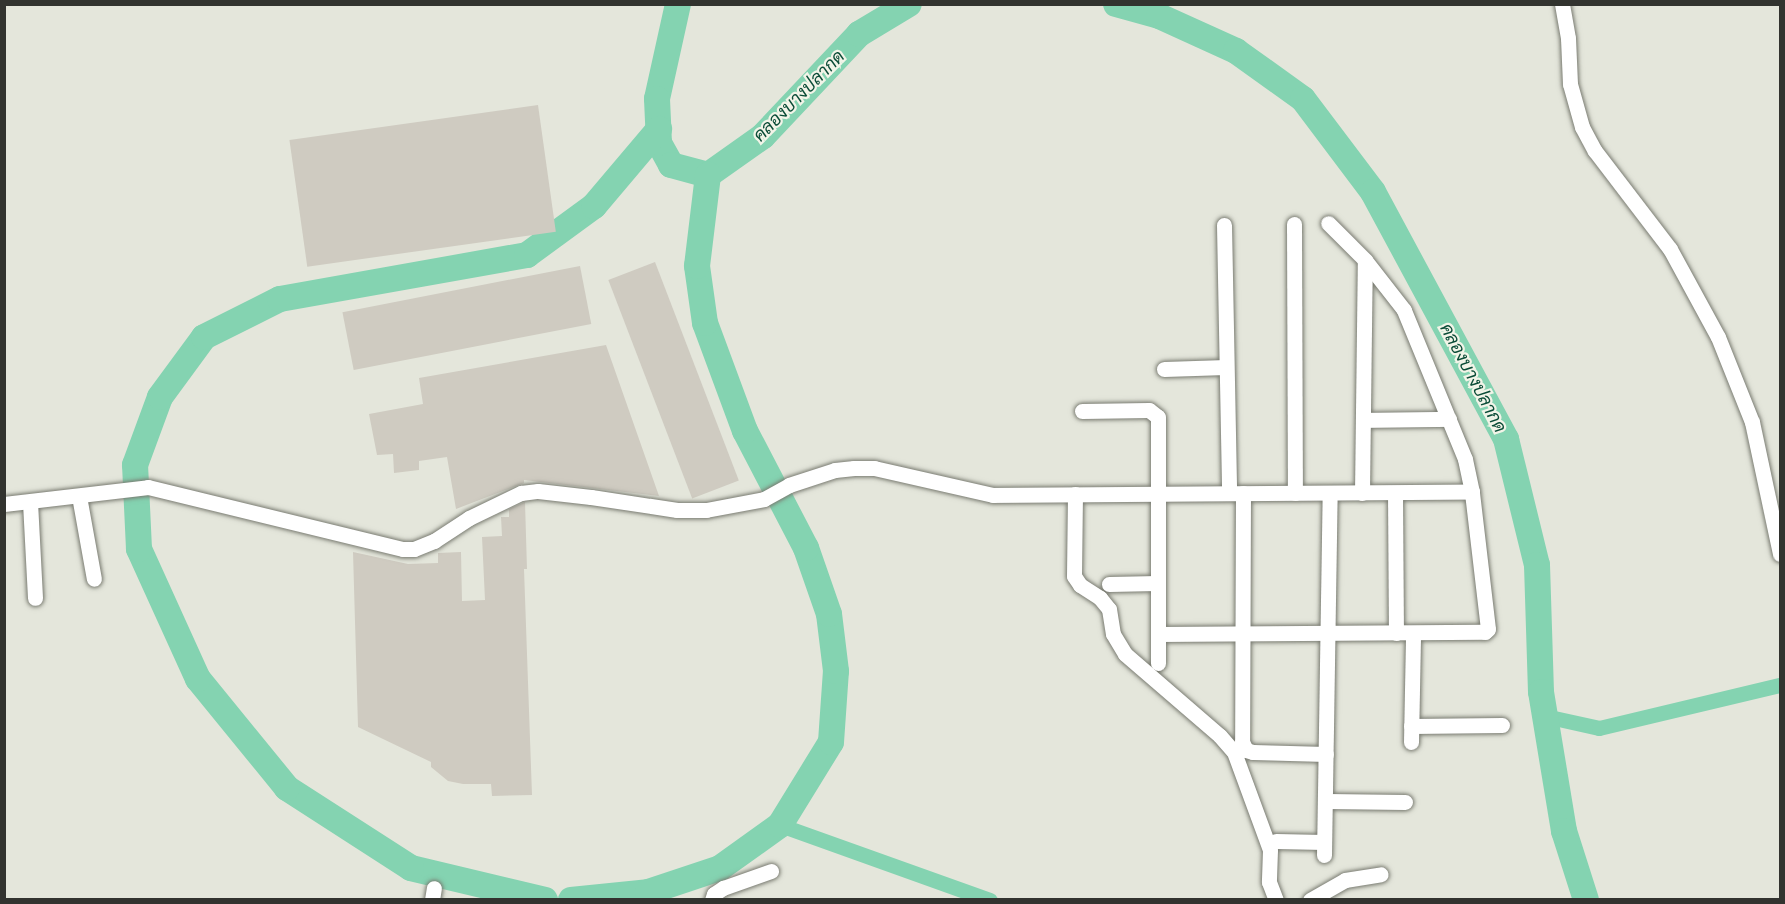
<!DOCTYPE html>
<html>
<head>
<meta charset="utf-8">
<style>
  body { margin:0 }
  #map { position:relative; width:1785px; height:904px; overflow:hidden; background:#e4e6db; font-family:Roboto,Sarabun,sans-serif }
  div>[style] { position:absolute }
  .canal>* { height:15px; margin:-7.5px; padding:0 7.5px; transform-origin:7.5px; border-radius:7.5px; background:#84d3b1 }
  .river>* { height:26px; margin:-13px; padding:0 13px; transform-origin:13px; border-radius:13px; background:#84d3b1 }
  .building>* { inset:0; background:#cfcbc1; transform-origin:0 0 }
  .roads { filter:drop-shadow(0 0 2px #797b71) drop-shadow(0 0 2px #797b71) }
  .minor>* { height:15px; margin:-7.5px; padding:0 7.5px; transform-origin:7.5px; border-radius:7.5px; background:#fff }
  span { translate:-50% -50%; white-space:nowrap; text-align:center; line-height:1.15; -webkit-text-stroke:4.5px #f2f4e8; paint-order:stroke }
  .water-label { font-size:18px; color:#0a4c37; font-style:italic }
  .frame { position:absolute; inset:0; border:6px solid #32332f; pointer-events:none }
</style>
</head>
<body>
<div id="map">
  <div class="canal">
    <i style="left:1545px;top:716px;width:55px;rotate:12.5deg"></i>
    <i style="left:1599px;top:728px;width:186px;rotate:-13.4deg"></i>
    <i style="left:780px;top:825px;width:223px;rotate:19.7deg"></i>
  </div>
  <div class="river">
    <i style="left:678px;top:4px;width:97px;rotate:102.5deg"></i>
    <i style="left:657px;top:99px;width:44px;rotate:87.4deg"></i>
    <i style="left:659px;top:143px;width:25px;rotate:61deg"></i>
    <i style="left:671px;top:165px;width:38px;rotate:15deg"></i>
    <i style="left:708px;top:175px;width:67px;rotate:-35.3deg"></i>
    <i style="left:763px;top:136px;width:140px;rotate:-46.7deg"></i>
    <i style="left:859px;top:34px;width:58px;rotate:-31deg"></i>
    <i style="left:1116px;top:4px;width:45px;rotate:15.6deg"></i>
    <i style="left:1159px;top:16px;width:85px;rotate:24.4deg"></i>
    <i style="left:1236px;top:51px;width:82px;rotate:35.6deg"></i>
    <i style="left:1303px;top:99px;width:116px;rotate:53deg"></i>
    <i style="left:1373px;top:192px;width:281px;rotate:61.7deg"></i>
    <i style="left:1506px;top:439px;width:130px;rotate:76.2deg"></i>
    <i style="left:1537px;top:565px;width:127px;rotate:88.2deg"></i>
    <i style="left:1541px;top:692px;width:141px;rotate:80.6deg"></i>
    <i style="left:1564px;top:831px;width:72px;rotate:72.3deg"></i>
    <i style="left:545px;top:900px;width:138px;rotate:-166.6deg"></i>
    <i style="left:411px;top:868px;width:148px;rotate:-147.2deg"></i>
    <i style="left:287px;top:788px;width:141px;rotate:-129.2deg"></i>
    <i style="left:198px;top:679px;width:143px;rotate:-114.4deg"></i>
    <i style="left:139px;top:549px;width:84px;rotate:-92.7deg"></i>
    <i style="left:135px;top:465px;width:72px;rotate:-69.8deg"></i>
    <i style="left:160px;top:397px;width:74px;rotate:-53.7deg"></i>
    <i style="left:204px;top:337px;width:85px;rotate:-26.6deg"></i>
    <i style="left:280px;top:299px;width:251px;rotate:-10.1deg"></i>
    <i style="left:527px;top:255px;width:83px;rotate:-36.2deg"></i>
    <i style="left:594px;top:206px;width:101px;rotate:-49.8deg"></i>
    <i style="left:571px;top:900px;width:77px;rotate:-5.9deg"></i>
    <i style="left:648px;top:892px;width:76px;rotate:-18.4deg"></i>
    <i style="left:720px;top:868px;width:74px;rotate:-35.6deg"></i>
    <i style="left:780px;top:825px;width:97px;rotate:-58.4deg"></i>
    <i style="left:831px;top:742px;width:71px;rotate:-86deg"></i>
    <i style="left:836px;top:671px;width:57px;rotate:-97deg"></i>
    <i style="left:829px;top:614px;width:70px;rotate:-109.2deg"></i>
    <i style="left:806px;top:548px;width:132px;rotate:-117.5deg"></i>
    <i style="left:745px;top:431px;width:115px;rotate:-110.3deg"></i>
    <i style="left:705px;top:323px;width:58px;rotate:-98deg"></i>
    <i style="left:697px;top:266px;width:92px;rotate:-83.1deg"></i>
  </div>
  <div class="building">
    <i style="left:538px;top:105px;width:128px;height:251px;rotate:82deg"></i>
    <i style="left:655px;top:262px;width:234px;height:50px;rotate:69deg"></i>
    <i style="left:580px;top:266px;width:59px;height:242px;rotate:79deg"></i>
    <i style="clip-path:polygon(606px 345px,659px 496px,524px 480px,524px 483px,456px 509px,447px 457px,419px 461px,419px 470px,394px 473px,393px 454px,377px 455px,369px 414px,423px 404px,419px 378px)"></i>
    <i style="clip-path:polygon(525px 502px,527px 569px,524px 569px,532px 795px,492px 796px,491px 784px,463px 784px,448px 781px,431px 767px,431px 762px,358px 727px,353px 552px,408px 564px,438px 563px,438px 553px,461px 552px,462px 601px,485px 600px,482px 537px,502px 536px,501px 517px,509px 517px,509px 509px)"></i>
  </div>
  <div class="roads">
    <div class="minor">
      <i style="left:1562px;top:4px;width:35px;rotate:80deg"></i>
      <i style="left:1568px;top:38px;width:46px;rotate:87.5deg"></i>
      <i style="left:1570px;top:84px;width:45px;rotate:74.4deg"></i>
      <i style="left:1582px;top:127px;width:27px;rotate:62deg"></i>
      <i style="left:1595px;top:151px;width:123px;rotate:52.6deg"></i>
      <i style="left:1670px;top:249px;width:100px;rotate:61.4deg"></i>
      <i style="left:1718px;top:337px;width:92px;rotate:68.2deg"></i>
      <i style="left:1752px;top:422px;width:135px;rotate:78deg"></i>
      <i style="left:1294px;top:224px;width:269px;rotate:89.8deg"></i>
      <i style="left:1224px;top:225px;width:268px;rotate:88.9deg"></i>
      <i style="left:1164px;top:369px;width:62px;rotate:-1.8deg"></i>
      <i style="left:1082px;top:411px;width:67px;rotate:-0.9deg"></i>
      <i style="left:1149px;top:410px;width:11px;rotate:38deg"></i>
      <i style="left:1158px;top:417px;width:246px;rotate:90deg"></i>
      <i style="left:1364px;top:420px;width:85px;rotate:-0.7deg"></i>
      <i style="left:1243px;top:493px;width:249px;rotate:90.2deg"></i>
      <i style="left:1242px;top:742px;width:9px;rotate:63deg"></i>
      <i style="left:1246px;top:750px;width:7px;rotate:16deg"></i>
      <i style="left:1253px;top:752px;width:73px;rotate:1.6deg"></i>
      <i style="left:1362px;top:493px;width:233px;rotate:-89.3deg"></i>
      <i style="left:1395px;top:493px;width:140px;rotate:89.6deg"></i>
      <i style="left:1075px;top:494px;width:82px;rotate:90.7deg"></i>
      <i style="left:1074px;top:576px;width:11px;rotate:56deg"></i>
      <i style="left:1080px;top:585px;width:24px;rotate:33deg"></i>
      <i style="left:1100px;top:598px;width:14px;rotate:51deg"></i>
      <i style="left:1109px;top:609px;width:25px;rotate:81deg"></i>
      <i style="left:1113px;top:634px;width:23px;rotate:59deg"></i>
      <i style="left:1125px;top:654px;width:125px;rotate:40.8deg"></i>
      <i style="left:1220px;top:736px;width:21px;rotate:49deg"></i>
      <i style="left:1234px;top:752px;width:104px;rotate:69.8deg"></i>
      <i style="left:1270px;top:850px;width:32px;rotate:92deg"></i>
      <i style="left:1269px;top:882px;width:19px;rotate:69deg"></i>
      <i style="left:79px;top:496px;width:84px;rotate:79.8deg"></i>
      <i style="left:30px;top:502px;width:96px;rotate:87deg"></i>
      <i style="left:4px;top:504px;width:145px;rotate:-6.7deg"></i>
      <i style="left:148px;top:487px;width:262px;rotate:13.7deg"></i>
      <i style="left:403px;top:549px;width:11px"></i>
      <i style="left:414px;top:549px;width:22px;rotate:-22deg"></i>
      <i style="left:434px;top:541px;width:42px;rotate:-33.3deg"></i>
      <i style="left:469px;top:518px;width:58px;rotate:-25.7deg"></i>
      <i style="left:521px;top:493px;width:17px;rotate:-7deg"></i>
      <i style="left:538px;top:491px;width:53px;rotate:6.5deg"></i>
      <i style="left:591px;top:497px;width:87px;rotate:8.6deg"></i>
      <i style="left:677px;top:510px;width:29px"></i>
      <i style="left:706px;top:510px;width:59px;rotate:-10.7deg"></i>
      <i style="left:764px;top:499px;width:29px;rotate:-29deg"></i>
      <i style="left:789px;top:485px;width:48px;rotate:-18.1deg"></i>
      <i style="left:835px;top:470px;width:19px;rotate:-6deg"></i>
      <i style="left:854px;top:468px;width:20px"></i>
      <i style="left:874px;top:468px;width:122px;rotate:12.8deg"></i>
      <i style="left:993px;top:495px;width:479px;rotate:-0.4deg"></i>
      <i style="left:1109px;top:584px;width:48px;rotate:-1.2deg"></i>
      <i style="left:1158px;top:634px;width:327px;rotate:-0.4deg"></i>
      <i style="left:1485px;top:632px;width:4px;rotate:-45deg"></i>
      <i style="left:1488px;top:629px;width:138px;rotate:-96.7deg"></i>
      <i style="left:1472px;top:492px;width:34px;rotate:-102deg"></i>
      <i style="left:1465px;top:459px;width:161px;rotate:-112.3deg"></i>
      <i style="left:1404px;top:310px;width:63px;rotate:-128deg"></i>
      <i style="left:1365px;top:260px;width:52px;rotate:-135deg"></i>
      <i style="left:1411px;top:726px;width:91px;rotate:-0.6deg"></i>
      <i style="left:1411px;top:742px;width:109px;rotate:-88.9deg"></i>
      <i style="left:1327px;top:801px;width:78px;rotate:0.7deg"></i>
      <i style="left:1276px;top:841px;width:48px;rotate:1.2deg"></i>
      <i style="left:1324px;top:855px;width:362px;rotate:-89.1deg"></i>
      <i style="left:432px;top:900px;width:12px;rotate:-81deg"></i>
      <i style="left:712px;top:900px;width:6px;rotate:-72deg"></i>
      <i style="left:714px;top:894px;width:11px;rotate:-34deg"></i>
      <i style="left:723px;top:888px;width:51px;rotate:-19.5deg"></i>
      <i style="left:1310px;top:900px;width:40px;rotate:-29.7deg"></i>
      <i style="left:1345px;top:880px;width:36px;rotate:-9deg"></i>
    </div>
  </div>
  <div class="water-label">
    <span style="left:799px;top:96px;rotate:-45deg">คลองบางปลากด</span>
    <span style="left:1473px;top:378px;rotate:62deg">คลองบางปลากด</span>
  </div>
  <div class="frame"></div>
</div>
</body>
</html>
